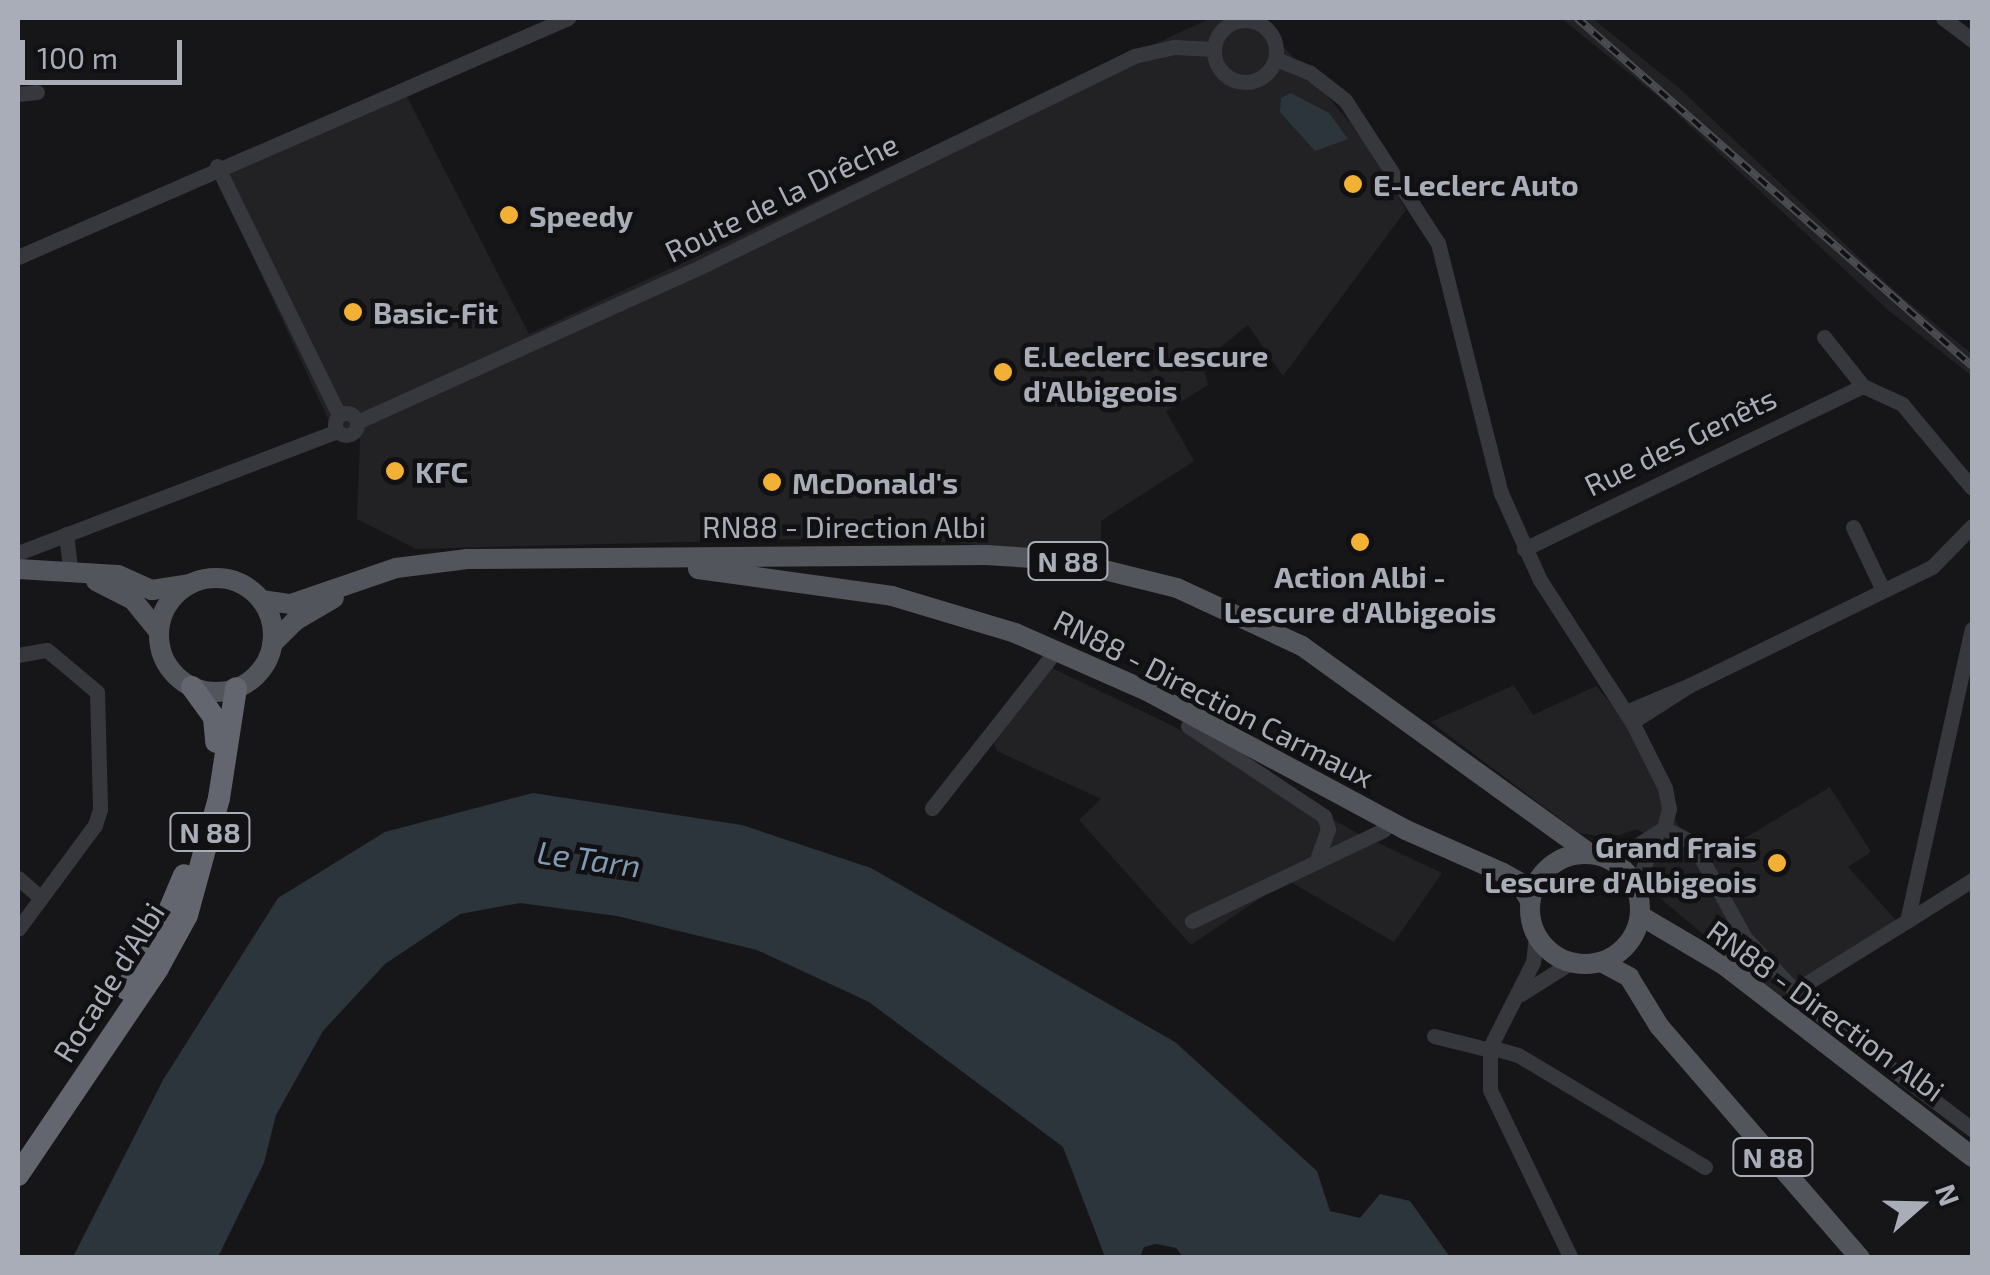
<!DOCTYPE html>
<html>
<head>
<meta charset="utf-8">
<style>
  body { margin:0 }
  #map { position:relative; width:1990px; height:1275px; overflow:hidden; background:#161618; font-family:"Exo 2",sans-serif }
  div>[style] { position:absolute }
  .built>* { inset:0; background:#222225 }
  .water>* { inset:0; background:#2c353c }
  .minor>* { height:15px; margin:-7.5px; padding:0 7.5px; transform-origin:7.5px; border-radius:7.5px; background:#37383d }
  .minor>.ring { margin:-7.5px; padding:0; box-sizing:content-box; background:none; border:15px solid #37383d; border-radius:50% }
  .major>* { height:20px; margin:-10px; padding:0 10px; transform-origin:10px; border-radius:10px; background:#53555c }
  .major>.ring { margin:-10px; padding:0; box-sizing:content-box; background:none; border:20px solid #53555c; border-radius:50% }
  .highway>* { height:22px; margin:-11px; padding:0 11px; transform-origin:11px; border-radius:11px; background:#63666e }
  .rail>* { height:8px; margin-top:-4px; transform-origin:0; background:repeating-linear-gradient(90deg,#111113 0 11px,#4a4c52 0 22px); box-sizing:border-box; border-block:2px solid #4a4c52 }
  .dots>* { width:28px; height:28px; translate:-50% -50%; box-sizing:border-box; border:5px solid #111113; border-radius:50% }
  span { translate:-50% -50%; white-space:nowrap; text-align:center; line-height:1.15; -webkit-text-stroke:9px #111113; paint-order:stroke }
  .shield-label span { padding:2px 8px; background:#111113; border:2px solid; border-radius:8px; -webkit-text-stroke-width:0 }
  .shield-label { font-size:28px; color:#a8adb8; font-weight:700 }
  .poi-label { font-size:30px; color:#a8adb8; font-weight:700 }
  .left { translate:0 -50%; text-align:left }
  .right { translate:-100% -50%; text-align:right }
  .street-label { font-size:30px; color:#a8adb8 }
  .water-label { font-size:32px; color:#7f9bb3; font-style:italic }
  .frame { position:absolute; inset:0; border:20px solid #a8adb8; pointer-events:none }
  .north { position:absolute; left:1870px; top:1155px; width:100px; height:100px; -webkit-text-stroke:8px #111113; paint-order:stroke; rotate:70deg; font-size:28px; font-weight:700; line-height:40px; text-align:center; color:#a8adb8 }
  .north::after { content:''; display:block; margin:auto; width:35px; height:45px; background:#a8adb8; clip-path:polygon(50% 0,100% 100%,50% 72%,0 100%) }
  .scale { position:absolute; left:20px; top:40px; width:162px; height:45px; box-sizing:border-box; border:5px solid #a8adb8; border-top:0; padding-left:12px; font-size:30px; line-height:35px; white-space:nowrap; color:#a8adb8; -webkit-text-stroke:8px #111113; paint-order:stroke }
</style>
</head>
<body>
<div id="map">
  <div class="built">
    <i style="clip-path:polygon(1211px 18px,1259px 18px,1360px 134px,1406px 210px,1283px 376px,1248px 325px,1222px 346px,1204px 369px,1208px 385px,1166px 411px,1194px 461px,1101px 521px,1101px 555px,879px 537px,416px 549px,357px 519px,360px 439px,327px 417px,217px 179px,406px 95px,529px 334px)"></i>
    <i style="clip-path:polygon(1561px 18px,1592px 18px,1679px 88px,1897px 293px,1972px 354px,1972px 376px,1888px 310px,1662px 100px)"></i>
    <i style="clip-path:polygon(1050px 667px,1171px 725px,1355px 832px,1442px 873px,1394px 942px,1287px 880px,1191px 945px,1079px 820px,1101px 799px,997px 751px,992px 739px)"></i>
    <i style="clip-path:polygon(1514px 685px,1533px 715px,1596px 686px,1626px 721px,1693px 855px,1718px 854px,1830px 787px,1871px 852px,1848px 867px,1905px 930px,1785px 1003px,1654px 893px,1649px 872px,1661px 845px,1637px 829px,1610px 838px,1579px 833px,1431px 722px)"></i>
  </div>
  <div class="water">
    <i style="clip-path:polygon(1291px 93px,1329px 113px,1348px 139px,1315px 151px,1280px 112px,1281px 98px)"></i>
    <i style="clip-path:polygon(533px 793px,742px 825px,871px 868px,1175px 1042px,1317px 1171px,1330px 1211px,1360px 1218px,1380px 1194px,1410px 1201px,1450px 1257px,1184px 1258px,1176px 1248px,1156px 1244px,1144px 1247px,1140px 1257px,1105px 1257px,1063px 1147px,869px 1002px,757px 950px,617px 916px,520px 903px,460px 914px,385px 964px,323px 1031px,276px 1115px,264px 1163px,218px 1257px,73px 1257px,163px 1080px,278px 898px,385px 832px)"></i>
  </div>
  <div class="minor">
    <i style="left:1943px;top:18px;width:36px;rotate:37deg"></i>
    <i class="ring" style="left:1214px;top:20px;width:47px;height:47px"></i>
    <i style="left:1276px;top:59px;width:35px;rotate:22deg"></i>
    <i style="left:1309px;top:72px;width:46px;rotate:37.9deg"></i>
    <i style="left:1345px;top:100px;width:171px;rotate:57deg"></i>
    <i style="left:1438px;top:243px;width:258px;rotate:75.9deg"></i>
    <i style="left:1501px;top:493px;width:95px;rotate:65.9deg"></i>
    <i style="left:1540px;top:580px;width:169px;rotate:57.1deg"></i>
    <i style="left:1632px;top:722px;width:74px;rotate:63.4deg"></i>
    <i style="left:1665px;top:788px;width:21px;rotate:79deg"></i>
    <i style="left:1669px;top:809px;width:20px;rotate:105deg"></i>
    <i style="left:1664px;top:828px;width:61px;rotate:147.1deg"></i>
    <i style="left:18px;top:94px;width:19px;rotate:-6deg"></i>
    <i style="left:217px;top:166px;width:277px;rotate:63.9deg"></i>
    <i style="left:18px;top:257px;width:600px;rotate:-23.49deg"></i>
    <i style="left:1824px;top:337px;width:63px;rotate:51.5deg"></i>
    <i class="ring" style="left:335px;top:413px;width:7px;height:7px"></i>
    <i style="left:357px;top:422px;width:376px;rotate:-24.3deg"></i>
    <i style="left:700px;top:267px;width:483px;rotate:-25.9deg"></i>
    <i style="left:1134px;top:56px;width:41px;rotate:-12.7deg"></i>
    <i style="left:1174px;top:47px;width:40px;rotate:2.9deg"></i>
    <i style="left:1853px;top:527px;width:65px;rotate:64.6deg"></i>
    <i style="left:66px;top:534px;width:38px;rotate:83deg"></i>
    <i style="left:1524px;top:549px;width:376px;rotate:-25.7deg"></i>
    <i style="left:1863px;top:386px;width:43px;rotate:24.8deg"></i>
    <i style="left:1902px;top:404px;width:109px;rotate:50.2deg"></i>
    <i style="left:18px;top:553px;width:342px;rotate:-20.9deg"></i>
    <i style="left:18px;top:655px;width:29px;rotate:-10deg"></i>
    <i style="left:47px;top:650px;width:65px;rotate:40deg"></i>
    <i style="left:97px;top:692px;width:117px;rotate:88.5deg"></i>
    <i style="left:100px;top:809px;width:17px;rotate:107deg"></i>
    <i style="left:95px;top:825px;width:129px;rotate:126.5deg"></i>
    <i style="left:1690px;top:685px;width:269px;rotate:-26deg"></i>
    <i style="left:1932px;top:567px;width:57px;rotate:-45.7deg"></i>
    <i style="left:1626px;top:712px;width:69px;rotate:-22.9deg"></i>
    <i style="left:1690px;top:685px;width:69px;rotate:147.5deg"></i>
    <i style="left:1188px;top:726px;width:163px;rotate:33.5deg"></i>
    <i style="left:1324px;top:816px;width:14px;rotate:73deg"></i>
    <i style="left:1328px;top:829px;width:29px;rotate:110deg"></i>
    <i style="left:932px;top:808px;width:191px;rotate:-51.8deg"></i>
    <i style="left:1664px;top:828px;width:33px;rotate:27deg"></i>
    <i style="left:1693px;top:843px;width:108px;rotate:61.3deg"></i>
    <i style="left:1745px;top:938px;width:95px;rotate:46.7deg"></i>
    <i style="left:1810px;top:1007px;width:203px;rotate:37deg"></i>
    <i style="left:18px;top:878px;width:28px;rotate:41deg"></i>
    <i style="left:1636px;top:886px;width:52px;rotate:-68.4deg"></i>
    <i style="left:1192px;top:921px;width:212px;rotate:-25.4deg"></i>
    <i style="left:1907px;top:921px;width:77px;rotate:-32.2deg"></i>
    <i style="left:1536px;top:935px;width:27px;rotate:96deg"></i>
    <i style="left:1533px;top:962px;width:95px;rotate:116.8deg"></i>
    <i style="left:1490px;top:1047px;width:43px;rotate:90deg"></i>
    <i style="left:1490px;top:1090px;width:187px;rotate:64.3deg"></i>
    <i style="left:1794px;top:991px;width:133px;rotate:-31.8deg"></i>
    <i style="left:1907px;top:921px;width:299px;rotate:-77.5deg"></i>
    <i style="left:1521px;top:994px;width:58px;rotate:-32.3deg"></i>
    <i style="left:1434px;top:1036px;width:58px;rotate:14deg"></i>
    <i style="left:1490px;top:1047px;width:29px;rotate:16deg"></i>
    <i style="left:1518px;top:1055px;width:218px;rotate:30.9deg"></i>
  </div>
  <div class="major">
    <i style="left:18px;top:569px;width:100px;rotate:3.4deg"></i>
    <i style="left:118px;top:575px;width:37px;rotate:24deg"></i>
    <i style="left:152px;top:590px;width:36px;rotate:-9deg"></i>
    <i style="left:698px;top:569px;width:196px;rotate:7.9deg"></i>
    <i style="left:892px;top:596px;width:128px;rotate:16.7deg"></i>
    <i style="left:1015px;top:633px;width:142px;rotate:23.7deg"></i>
    <i style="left:1145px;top:690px;width:296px;rotate:28.2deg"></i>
    <i style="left:1406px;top:830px;width:106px;rotate:23.9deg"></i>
    <i style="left:1503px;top:873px;width:18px;rotate:29deg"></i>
    <i style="left:1519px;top:882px;width:22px;rotate:60deg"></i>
    <i class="ring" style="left:159px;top:578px;width:94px;height:94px"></i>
    <i style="left:96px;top:581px;width:42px;rotate:27.2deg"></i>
    <i style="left:133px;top:600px;width:41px;rotate:50.9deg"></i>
    <i style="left:261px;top:600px;width:30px;rotate:8deg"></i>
    <i style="left:291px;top:604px;width:111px;rotate:-18.9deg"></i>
    <i style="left:396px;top:568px;width:72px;rotate:-7.2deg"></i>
    <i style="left:467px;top:559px;width:519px;rotate:-0.44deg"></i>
    <i style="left:986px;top:555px;width:78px;rotate:3.7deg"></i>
    <i style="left:1064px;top:560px;width:116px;rotate:13.9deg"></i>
    <i style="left:1177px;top:588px;width:138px;rotate:24.9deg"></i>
    <i style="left:1302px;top:646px;width:354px;rotate:35.8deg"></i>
    <i style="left:272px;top:644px;width:33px;rotate:-45deg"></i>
    <i style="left:295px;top:621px;width:45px;rotate:-30.5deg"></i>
    <i class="ring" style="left:1530px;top:854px;width:90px;height:90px"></i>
    <i style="left:1641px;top:916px;width:96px;rotate:30.6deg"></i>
    <i style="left:1724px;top:965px;width:314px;rotate:37.7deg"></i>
    <i style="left:1603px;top:963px;width:30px;rotate:28deg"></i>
    <i style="left:1629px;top:977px;width:57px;rotate:58.5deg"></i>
    <i style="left:1659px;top:1026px;width:307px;rotate:49.1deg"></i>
  </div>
  <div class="highway">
    <i style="left:192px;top:687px;width:37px;rotate:54deg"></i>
    <i style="left:214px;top:717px;width:25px;rotate:85deg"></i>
    <i style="left:126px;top:989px;width:61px;rotate:-58.4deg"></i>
    <i style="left:158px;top:937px;width:67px;rotate:-67.2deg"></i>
    <i style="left:18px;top:1175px;width:250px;rotate:-55.9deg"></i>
    <i style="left:158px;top:968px;width:60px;rotate:-61.3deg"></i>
    <i style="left:187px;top:915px;width:121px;rotate:-74.7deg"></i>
    <i style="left:219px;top:798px;width:111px;rotate:-81.2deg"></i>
  </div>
  <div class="rail">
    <i style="left:1577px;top:18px;width:526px;rotate:41.38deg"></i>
  </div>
  <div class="dots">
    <i style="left:1353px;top:184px;background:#f2b134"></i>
    <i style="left:509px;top:215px;background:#f2b134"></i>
    <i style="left:353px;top:312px;background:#f2b134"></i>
    <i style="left:1003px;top:372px;background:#f2b134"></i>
    <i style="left:395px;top:471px;background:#f2b134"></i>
    <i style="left:772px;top:482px;background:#f2b134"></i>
    <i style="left:1360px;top:542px;background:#f2b134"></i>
    <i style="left:1777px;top:863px;background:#f2b134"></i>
  </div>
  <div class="shield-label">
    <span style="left:1068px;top:561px">N 88</span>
    <span style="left:210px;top:832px">N 88</span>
    <span style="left:1773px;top:1157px">N 88</span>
  </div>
  <div class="poi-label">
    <span class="left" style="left:1373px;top:184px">E-Leclerc Auto</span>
    <span class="left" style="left:529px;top:215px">Speedy</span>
    <span class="left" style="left:373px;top:312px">Basic-Fit</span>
    <span class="left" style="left:1023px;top:372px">E.Leclerc Lescure<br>d'Albigeois</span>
    <span class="left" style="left:415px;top:471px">KFC</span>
    <span class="left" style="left:792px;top:482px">McDonald's</span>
    <span style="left:1360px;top:593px">Action Albi -<br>Lescure d'Albigeois</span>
    <span class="right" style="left:1757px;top:863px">Grand Frais<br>Lescure d'Albigeois</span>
  </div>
  <div class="street-label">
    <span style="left:781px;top:197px;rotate:-26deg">Route de la Drêche</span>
    <span style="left:1680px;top:441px;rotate:-26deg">Rue des Genêts</span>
    <span style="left:844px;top:526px">RN88 - Direction Albi</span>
    <span style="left:1214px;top:698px;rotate:27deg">RN88 - Direction Carmaux</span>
    <span style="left:108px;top:982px;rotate:-58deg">Rocade d'Albi</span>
    <span style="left:1826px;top:1010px;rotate:36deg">RN88 - Direction Albi</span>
  </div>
  <div class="water-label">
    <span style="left:589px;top:858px;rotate:8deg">Le Tarn</span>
  </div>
  <div class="frame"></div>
  <div class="north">N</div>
  <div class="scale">100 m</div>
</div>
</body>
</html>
